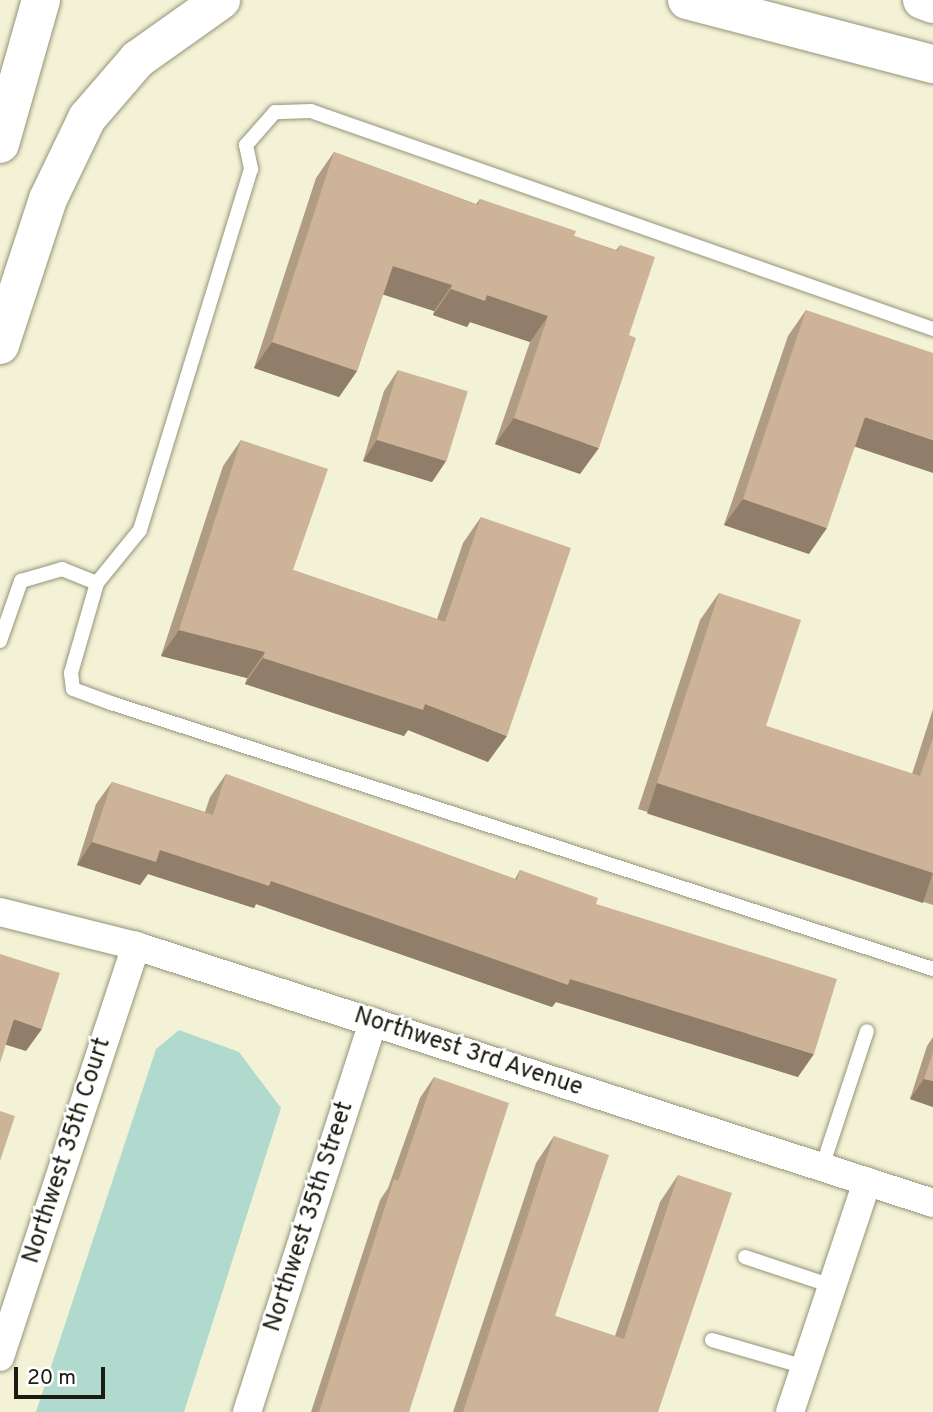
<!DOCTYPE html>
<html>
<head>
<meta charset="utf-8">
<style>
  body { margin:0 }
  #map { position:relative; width:933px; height:1412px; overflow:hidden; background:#f3f2d6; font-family:Overpass,sans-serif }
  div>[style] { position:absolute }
  .water>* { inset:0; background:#b0dacd }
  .roads { filter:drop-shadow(0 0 2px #95947a) drop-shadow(0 0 2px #95947a) }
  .lane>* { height:14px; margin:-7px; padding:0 7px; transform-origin:7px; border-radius:7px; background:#fff }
  .street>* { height:28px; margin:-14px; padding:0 14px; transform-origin:14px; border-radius:14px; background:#fff }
  .primary>* { height:38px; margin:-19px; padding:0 19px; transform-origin:19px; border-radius:19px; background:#fff }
  .highway>* { height:38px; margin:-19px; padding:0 19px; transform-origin:19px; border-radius:19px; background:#fff }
  .wall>* { inset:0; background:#b09b83 }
  .shaded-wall>* { inset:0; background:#907e6a; transform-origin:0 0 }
  .building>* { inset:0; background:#cdb498; transform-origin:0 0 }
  span { translate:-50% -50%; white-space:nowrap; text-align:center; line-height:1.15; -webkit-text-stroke:5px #fff; paint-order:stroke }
  .street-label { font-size:24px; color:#1b1b11 }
  .scale { position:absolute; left:14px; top:1367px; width:91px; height:32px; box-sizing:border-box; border:4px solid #1b1b11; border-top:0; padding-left:9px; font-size:21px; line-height:24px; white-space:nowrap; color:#1b1b11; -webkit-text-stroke:5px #fff; paint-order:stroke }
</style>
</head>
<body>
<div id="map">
  <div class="water">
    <i style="clip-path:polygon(179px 1030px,239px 1052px,281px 1108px,184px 1412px,36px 1412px,156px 1049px)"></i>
  </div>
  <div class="roads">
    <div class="lane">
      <i style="left:933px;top:329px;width:659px;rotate:-160.69deg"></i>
      <i style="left:311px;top:111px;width:36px;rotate:178deg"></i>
      <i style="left:275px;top:112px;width:44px;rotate:131.3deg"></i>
      <i style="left:246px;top:145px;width:25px;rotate:78deg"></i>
      <i style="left:251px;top:169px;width:378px;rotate:107.1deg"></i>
      <i style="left:140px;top:530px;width:68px;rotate:129.1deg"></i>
      <i style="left:97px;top:583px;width:94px;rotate:106.1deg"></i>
      <i style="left:71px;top:673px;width:16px;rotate:83deg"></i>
      <i style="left:73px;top:689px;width:40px;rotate:20.2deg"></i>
      <i style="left:111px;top:703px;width:864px;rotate:17.93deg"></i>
      <i style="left:0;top:641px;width:64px;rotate:-70.7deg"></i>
      <i style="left:21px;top:581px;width:43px;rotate:-16.3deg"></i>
      <i style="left:62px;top:569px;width:38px;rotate:22deg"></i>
      <i style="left:822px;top:1167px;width:143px;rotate:-71.7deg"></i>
      <i style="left:745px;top:1257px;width:92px;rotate:18.4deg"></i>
      <i style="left:712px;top:1340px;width:97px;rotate:16.2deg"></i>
    </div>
    <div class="street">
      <i style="left:0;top:912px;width:140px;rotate:14deg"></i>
      <i style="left:136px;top:946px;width:837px;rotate:17.87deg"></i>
      <i style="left:0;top:1357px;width:433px;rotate:-71.7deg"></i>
      <i style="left:247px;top:1412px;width:410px;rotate:-72.1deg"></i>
      <i style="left:790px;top:1412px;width:243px;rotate:-71.5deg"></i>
    </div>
    <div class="primary">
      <i style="left:0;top:144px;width:150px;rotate:-74.1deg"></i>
    </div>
    <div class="highway">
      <i style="left:687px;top:0;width:254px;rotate:14.6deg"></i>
      <i style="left:922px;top:0;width:12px;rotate:20deg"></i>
      <i style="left:0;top:345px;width:154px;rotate:-71.8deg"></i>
      <i style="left:48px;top:199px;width:90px;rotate:-64.3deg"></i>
      <i style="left:87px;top:118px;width:78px;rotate:-49.2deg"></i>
      <i style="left:138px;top:59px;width:102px;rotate:-35.4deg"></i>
    </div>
  </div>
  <div class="wall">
    <i style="clip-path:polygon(334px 152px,476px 204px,480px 199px,574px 236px,616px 250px,620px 245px,580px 474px,495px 444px,530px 342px,470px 322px,467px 327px,433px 315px,434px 311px,383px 294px,357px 371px,339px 397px,254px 368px,316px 178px)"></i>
    <i style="clip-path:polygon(806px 310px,855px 446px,809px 554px,724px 525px,788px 336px)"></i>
    <i style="clip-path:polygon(398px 370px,446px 461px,432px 482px,363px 461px,384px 391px)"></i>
    <i style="clip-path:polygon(241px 440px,293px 570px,437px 619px,463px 543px,481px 517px,488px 762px,408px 730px,404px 736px,245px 684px,247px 678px,161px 656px,223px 466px)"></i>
    <i style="clip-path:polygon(719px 593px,766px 726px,912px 774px,933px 709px,933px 905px,638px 809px,700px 620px)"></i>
    <i style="clip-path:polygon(226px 774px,515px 879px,520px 870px,596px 904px,798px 1077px,556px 1002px,552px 1007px,256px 904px,254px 908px,148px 874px,140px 885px,77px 865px,96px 804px,112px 782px,205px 812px,210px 797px)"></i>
    <i style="clip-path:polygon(933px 1037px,933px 1107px,910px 1099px,927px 1046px)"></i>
    <i style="clip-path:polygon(434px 1077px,409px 1412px,311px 1412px,380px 1200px,388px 1188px,420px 1098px)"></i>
    <i style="clip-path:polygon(554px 1136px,555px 1316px,615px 1336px,660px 1202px,678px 1175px,658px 1412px,453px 1412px,536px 1163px)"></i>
  </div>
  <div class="shaded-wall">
    <i style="clip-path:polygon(393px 266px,452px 285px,434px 311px,375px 292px)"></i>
    <i style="clip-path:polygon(451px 289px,487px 295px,548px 316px,530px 342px,470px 322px,467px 327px,433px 315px)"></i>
    <i style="clip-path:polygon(272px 342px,357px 371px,339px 397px,254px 368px)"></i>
    <i style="clip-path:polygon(865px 417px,933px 440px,933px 473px,847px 444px)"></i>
    <i style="clip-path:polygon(514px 418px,599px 448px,580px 474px,495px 444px)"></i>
    <i style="clip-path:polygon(377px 440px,446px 461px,432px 482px,363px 461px)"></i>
    <i style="clip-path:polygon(743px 499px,827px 528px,809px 554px,724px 525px)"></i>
    <i style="clip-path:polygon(179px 630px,265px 652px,247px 678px,161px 656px)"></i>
    <i style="clip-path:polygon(263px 658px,425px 704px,507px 736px,488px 762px,408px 730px,404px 736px,245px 684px)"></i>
    <i style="left:657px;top:783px;width:290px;height:32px;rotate:18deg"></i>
    <i style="clip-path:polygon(92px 842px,160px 850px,271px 881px,570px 979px,814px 1054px,798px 1077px,556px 1002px,552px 1007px,256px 904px,254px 908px,148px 874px,140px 885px,77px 865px)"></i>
    <i style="clip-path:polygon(14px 1019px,42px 1029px,26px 1051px,0 1043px)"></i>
    <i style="clip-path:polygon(924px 1079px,933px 1081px,933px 1107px,910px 1099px)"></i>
  </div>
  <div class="building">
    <i style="clip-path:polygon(334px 152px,478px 205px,480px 199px,576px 231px,574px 236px,617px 251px,620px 245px,655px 257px,629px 335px,636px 338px,599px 448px,514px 418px,548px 316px,487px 295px,485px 301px,451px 289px,452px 285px,393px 266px,357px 371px,272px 342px)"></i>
    <i style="clip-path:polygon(806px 310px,933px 353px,933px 440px,865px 417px,827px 528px,743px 499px)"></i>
    <i style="left:398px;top:370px;width:73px;height:73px;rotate:17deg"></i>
    <i style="clip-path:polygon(241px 440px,328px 469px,293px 570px,445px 622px,481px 517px,571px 548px,507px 736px,425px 704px,423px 710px,263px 658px,265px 652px,179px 630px)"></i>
    <i style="clip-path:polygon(719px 593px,801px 620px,766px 726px,920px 776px,933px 738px,933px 873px,657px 783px)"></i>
    <i style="clip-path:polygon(226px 774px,517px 880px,520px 870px,598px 898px,596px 904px,837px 979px,814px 1054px,570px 979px,568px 985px,271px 881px,269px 886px,160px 850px,156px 862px,92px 842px,112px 782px,213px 815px)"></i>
    <i style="clip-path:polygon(0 954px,60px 973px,42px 1029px,14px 1019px,0 1063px)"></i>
    <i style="clip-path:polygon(933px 1052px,933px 1081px,924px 1079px)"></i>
    <i style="clip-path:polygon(434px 1077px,509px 1103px,409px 1412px,319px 1412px,394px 1179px,398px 1181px)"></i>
    <i style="clip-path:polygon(0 1111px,15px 1116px,0 1161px)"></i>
    <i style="clip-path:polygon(554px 1136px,609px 1155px,555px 1316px,624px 1339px,678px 1175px,732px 1193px,658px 1412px,463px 1412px)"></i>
  </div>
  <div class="street-label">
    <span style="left:468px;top:1053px;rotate:18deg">Northwest 3rd Avenue</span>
    <span style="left:68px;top:1151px;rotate:-72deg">Northwest 35th Court</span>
    <span style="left:310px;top:1217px;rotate:-72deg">Northwest 35th Street</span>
  </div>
  <div class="scale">20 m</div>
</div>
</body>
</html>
